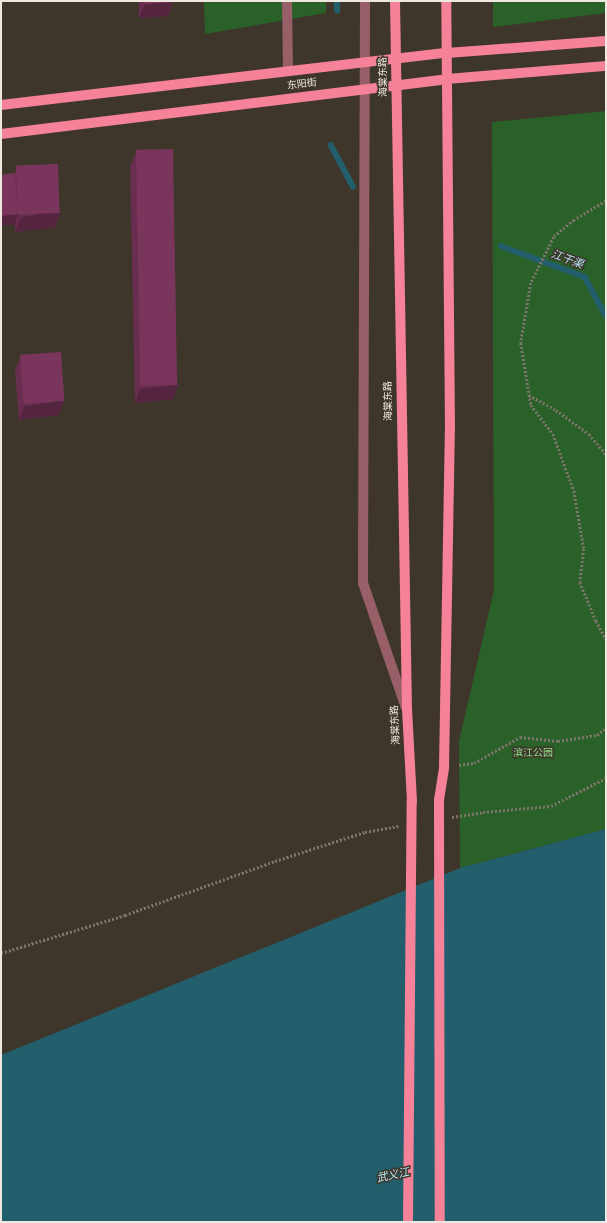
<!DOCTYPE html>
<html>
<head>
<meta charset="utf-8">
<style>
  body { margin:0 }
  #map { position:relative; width:607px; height:1223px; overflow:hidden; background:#3e362a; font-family:Signika,"Noto Sans SC",sans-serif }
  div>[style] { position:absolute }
  .green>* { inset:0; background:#2a6128 }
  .water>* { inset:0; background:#225e6b }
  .stream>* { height:5.5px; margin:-2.75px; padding:0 2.75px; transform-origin:2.75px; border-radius:2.75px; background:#225e6b }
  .path>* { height:2.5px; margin-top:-1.25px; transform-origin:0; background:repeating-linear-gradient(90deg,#7d756b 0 2px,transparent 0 4px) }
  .minor>* { height:10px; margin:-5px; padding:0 5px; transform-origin:5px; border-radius:5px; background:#985f68 }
  .major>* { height:10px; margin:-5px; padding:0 5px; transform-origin:5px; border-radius:5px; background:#f58298 }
  .major-bridge>* { height:10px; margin:-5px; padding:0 5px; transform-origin:5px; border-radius:5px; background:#f58298 }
  .wall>* { inset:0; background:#692e4f }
  .shaded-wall>* { inset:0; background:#552540 }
  .building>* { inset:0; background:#7a355c; transform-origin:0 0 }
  span { translate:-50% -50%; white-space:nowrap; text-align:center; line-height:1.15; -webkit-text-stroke:3px #3e362a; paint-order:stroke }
  .street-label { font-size:10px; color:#eee8e1 }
  .park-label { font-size:10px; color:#94e28f }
  .water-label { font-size:11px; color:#b6e9f6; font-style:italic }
  .frame { position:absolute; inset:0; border:2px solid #eee8e1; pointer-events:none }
</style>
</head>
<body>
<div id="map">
  <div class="green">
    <i style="clip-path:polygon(204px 1px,326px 1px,326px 13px,205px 34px)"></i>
    <i style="clip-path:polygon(493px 1px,606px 1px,606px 13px,493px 27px)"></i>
    <i style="clip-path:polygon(606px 111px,606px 829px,460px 868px,459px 741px,494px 590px,492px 122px)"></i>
  </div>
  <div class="water">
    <i style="clip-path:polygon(606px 829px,606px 1222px,1px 1222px,1px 1055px,460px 868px)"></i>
  </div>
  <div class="stream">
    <i style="left:337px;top:11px;width:10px;rotate:-90deg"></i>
    <i style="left:331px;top:145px;width:47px;rotate:61.8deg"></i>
    <i style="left:501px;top:246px;width:90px;rotate:20.3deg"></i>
    <i style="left:585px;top:277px;width:44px;rotate:61.7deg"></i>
  </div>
  <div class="path">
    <i style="left:606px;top:201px;width:37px;rotate:149deg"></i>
    <i style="left:574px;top:220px;width:26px;rotate:140deg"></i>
    <i style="left:554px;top:237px;width:51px;rotate:116.6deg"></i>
    <i style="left:531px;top:283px;width:61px;rotate:99.5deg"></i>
    <i style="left:521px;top:343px;width:63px;rotate:80.8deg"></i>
    <i style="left:531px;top:405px;width:36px;rotate:53deg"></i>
    <i style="left:553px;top:434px;width:61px;rotate:69.8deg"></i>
    <i style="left:574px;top:491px;width:59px;rotate:80.2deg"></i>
    <i style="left:584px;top:549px;width:33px;rotate:97deg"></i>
    <i style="left:580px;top:582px;width:42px;rotate:67.7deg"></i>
    <i style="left:596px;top:621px;width:21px;rotate:61deg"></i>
    <i style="left:529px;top:395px;width:31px;rotate:29deg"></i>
    <i style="left:556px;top:410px;width:41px;rotate:36deg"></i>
    <i style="left:589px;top:434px;width:26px;rotate:50deg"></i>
    <i style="left:459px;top:765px;width:15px;rotate:-8deg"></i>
    <i style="left:474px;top:763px;width:53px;rotate:-29.5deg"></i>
    <i style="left:520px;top:737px;width:38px;rotate:6deg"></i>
    <i style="left:558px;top:741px;width:39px;rotate:-9deg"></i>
    <i style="left:597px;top:735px;width:11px;rotate:-38deg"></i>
    <i style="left:452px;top:817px;width:31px;rotate:-9deg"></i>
    <i style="left:483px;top:812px;width:68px;rotate:-5deg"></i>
    <i style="left:551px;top:806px;width:62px;rotate:-27deg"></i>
    <i style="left:1px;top:953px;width:130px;rotate:-17deg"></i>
    <i style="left:125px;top:915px;width:159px;rotate:-19.8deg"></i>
    <i style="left:275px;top:861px;width:95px;rotate:-17.9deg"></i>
    <i style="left:365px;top:832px;width:34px;rotate:-10deg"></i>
  </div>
  <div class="minor">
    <i style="left:287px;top:1px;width:69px;rotate:89.2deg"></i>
    <i style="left:365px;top:1px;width:582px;rotate:90.2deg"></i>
    <i style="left:363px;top:583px;width:132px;rotate:71deg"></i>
  </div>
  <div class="major">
    <i style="left:395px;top:1px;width:708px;rotate:89.03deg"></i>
    <i style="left:407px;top:709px;width:92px;rotate:86.9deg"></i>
    <i style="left:1px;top:105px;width:449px;rotate:-6.7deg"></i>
    <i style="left:447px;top:53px;width:159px;rotate:-4.3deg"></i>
    <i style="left:1px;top:134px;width:449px;rotate:-7deg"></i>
    <i style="left:447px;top:79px;width:160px;rotate:-4.7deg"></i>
    <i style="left:439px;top:800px;width:33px;rotate:-81deg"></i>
    <i style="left:444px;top:767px;width:338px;rotate:-89deg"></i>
    <i style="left:450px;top:429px;width:428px;rotate:-90.5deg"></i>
  </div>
  <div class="major-bridge">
    <i style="left:439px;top:800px;width:422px;rotate:89.9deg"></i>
    <i style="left:408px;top:1222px;width:421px;rotate:-89.5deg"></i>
  </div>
  <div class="wall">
    <i style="clip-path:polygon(139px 1px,173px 1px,168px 16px,139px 18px)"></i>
    <i style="clip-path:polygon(136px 153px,178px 385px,173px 399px,135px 403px,130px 167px)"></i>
    <i style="clip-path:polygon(16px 169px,60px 211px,60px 213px,55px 227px,15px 232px,15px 224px,1px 226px,1px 175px,15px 173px)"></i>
    <i style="clip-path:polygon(20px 357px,59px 415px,19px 420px,15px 371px)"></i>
  </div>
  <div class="shaded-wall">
    <i style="clip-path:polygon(173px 2px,168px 16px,139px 18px,145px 4px)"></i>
    <i style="clip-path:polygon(61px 209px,59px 214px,60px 213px,55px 227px,15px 232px,20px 218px)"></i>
    <i style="clip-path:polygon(18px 214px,15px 224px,1px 226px,1px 216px)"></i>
    <i style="clip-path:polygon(178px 385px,173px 399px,135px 403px,140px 389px)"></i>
    <i style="clip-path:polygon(64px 401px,59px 415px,19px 420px,24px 406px)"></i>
  </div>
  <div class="building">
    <i style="clip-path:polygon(144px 1px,173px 1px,173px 2px,145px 4px)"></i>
    <i style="left:173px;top:149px;width:236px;height:37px;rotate:89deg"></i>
    <i style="left:58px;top:164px;width:49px;height:42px;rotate:88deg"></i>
    <i style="clip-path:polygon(15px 173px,18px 214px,1px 216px,1px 175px)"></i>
    <i style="left:61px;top:352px;width:49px;height:41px;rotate:86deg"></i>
  </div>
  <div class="street-label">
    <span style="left:384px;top:77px;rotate:-91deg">海棠东路</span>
    <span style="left:302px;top:85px;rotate:-7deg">东阳街</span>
    <span style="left:389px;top:401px;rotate:-91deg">海棠东路</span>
    <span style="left:396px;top:725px;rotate:-93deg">海棠东路</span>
  </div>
  <div class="park-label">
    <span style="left:533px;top:754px">滨江公园</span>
  </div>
  <div class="water-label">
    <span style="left:567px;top:260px;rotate:20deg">江干渠</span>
    <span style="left:393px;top:1176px;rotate:-12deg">武义江</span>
  </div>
  <div class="frame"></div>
</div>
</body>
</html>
